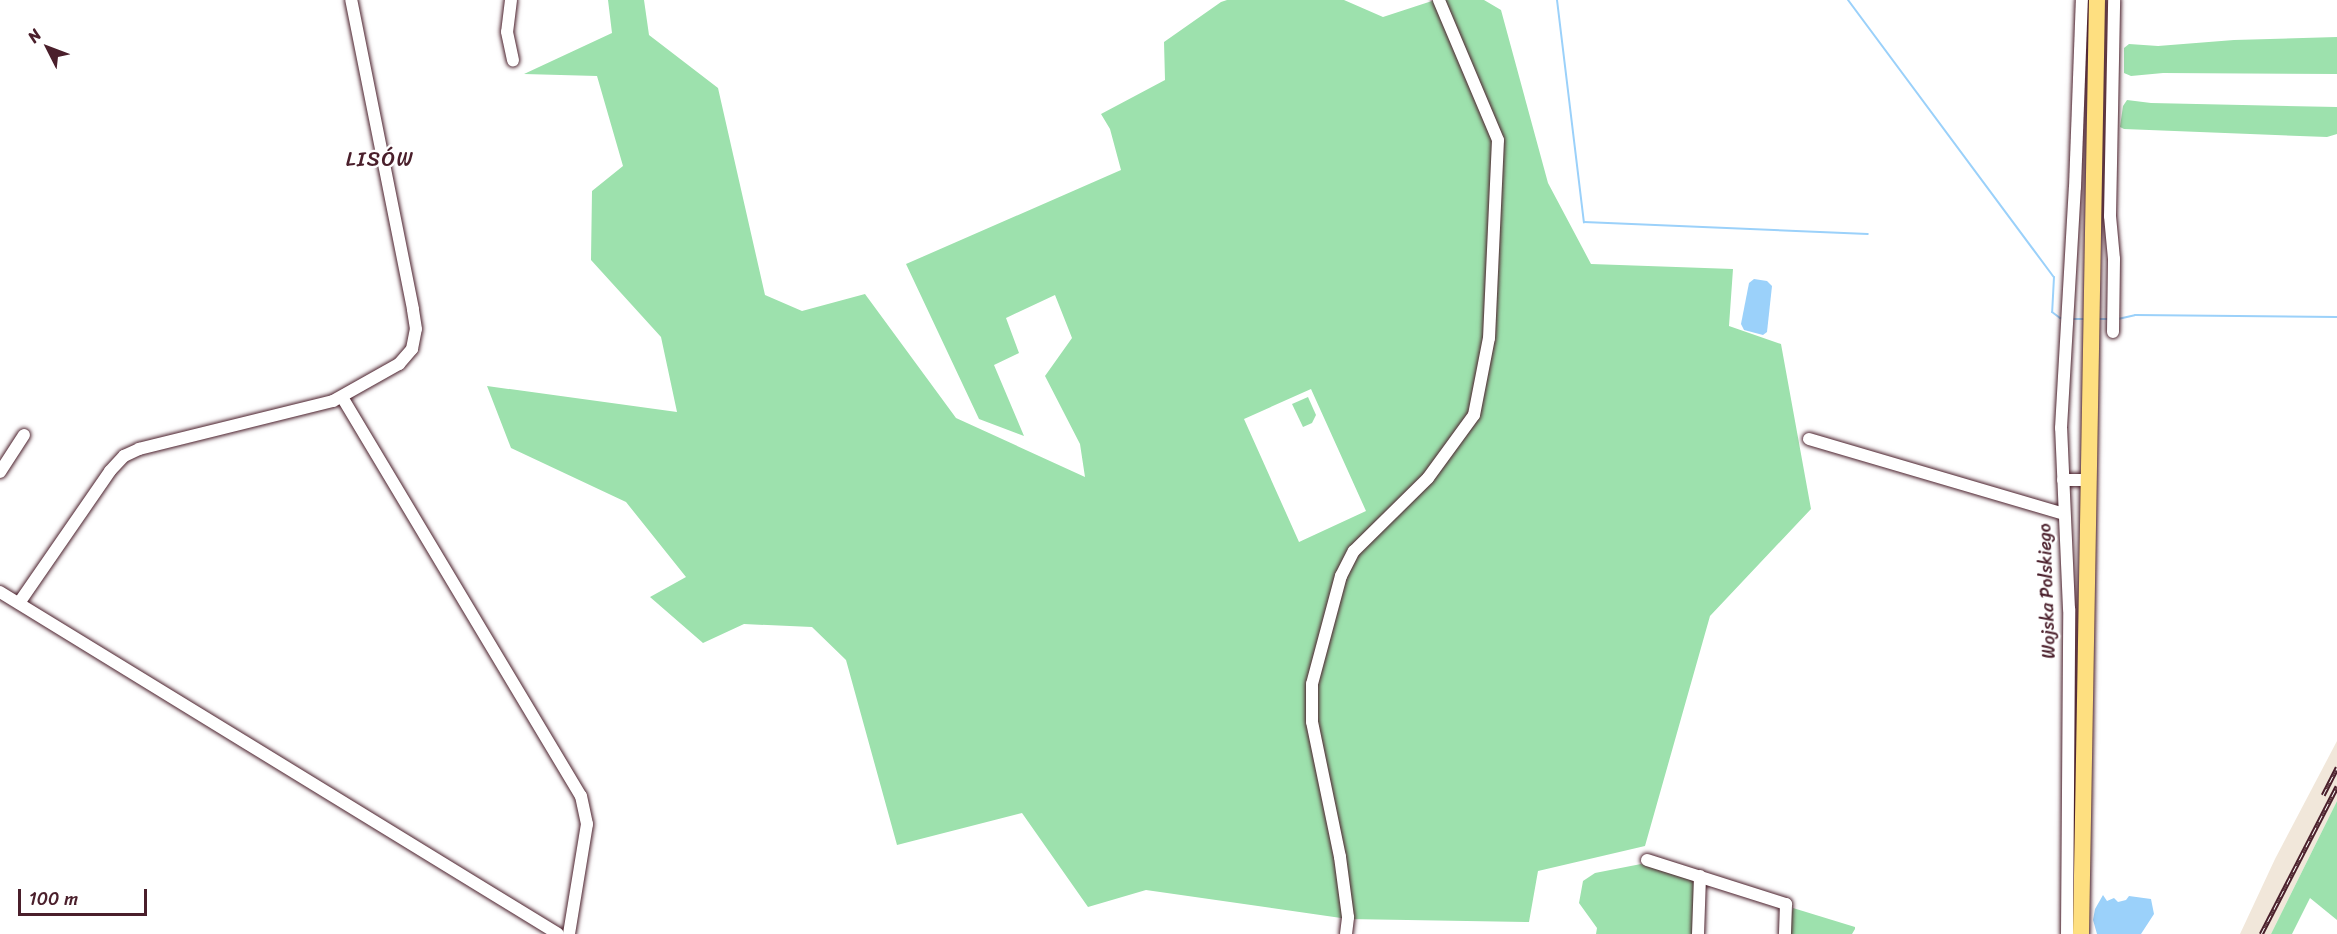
<!DOCTYPE html>
<html>
<head>
<meta charset="utf-8">
<style>
  body { margin:0 }
  #map { position:relative; width:2337px; height:934px; overflow:hidden; background:#fff; font-family:Sriracha,sans-serif }
  div>[style] { position:absolute }
  .built>* { inset:0; background:#f1e7da }
  .green>* { inset:0; background:#9de1ad }
  .water>* { inset:0; background:#9bd1fa }
  .stream>* { height:2px; margin:-1px; padding:0 1px; transform-origin:1px; border-radius:1px; background:#9bd1fa }
  .roads { filter:drop-shadow(0 0 2px #4a1f2b) drop-shadow(0 0 2px #4a1f2b) }
  .minor>* { height:12px; margin:-6px; padding:0 6px; transform-origin:6px; border-radius:6px; background:#fff }
  .major>* { height:16px; margin:-8px; padding:0 8px; transform-origin:8px; border-radius:8px; background:#fedf80 }
  .rail>* { height:4.5px; margin-top:-2.25px; transform-origin:0; background:repeating-linear-gradient(90deg,#fff 0 7px,#4a1f2b 0 14px); box-sizing:border-box; border-block:2px solid #4a1f2b }
  span { translate:-50% -50%; white-space:nowrap; text-align:center; line-height:1.15; -webkit-text-stroke:4.5px #fff; paint-order:stroke }
  .street-label { font-size:18px; color:#4a1f2b }
  .quarter-label { font-size:21px; color:#4a1f2b; letter-spacing:1.5px }
  .north { position:absolute; left:18px; top:18px; width:60px; height:60px; -webkit-text-stroke:4px #fff; paint-order:stroke; rotate:312deg; font-size:16px; font-weight:700; line-height:24px; text-align:center; color:#4a1f2b }
  .north::after { content:''; display:block; margin:auto; width:21px; height:27px; background:#4a1f2b; clip-path:polygon(50% 0,100% 100%,50% 72%,0 100%) }
  .scale { position:absolute; left:18px; top:889px; width:129px; height:27px; box-sizing:border-box; border:3px solid #4a1f2b; border-top:0; padding-left:8px; font-size:18px; line-height:21px; white-space:nowrap; color:#4a1f2b; -webkit-text-stroke:4px #fff; paint-order:stroke }
</style>
</head>
<body>
<div id="map">
  <div class="built">
    <i style="clip-path:polygon(2337px 741px,2337px 801px,2271px 934px,2240px 934px,2275px 859px)"></i>
  </div>
  <div class="green">
    <i style="clip-path:polygon(evenodd,608px 0,644px 0,649px 35px,718px 88px,765px 295px,802px 311px,865px 294px,956px 418px,1085px 477px,1080px 444px,1045px 376px,1072px 338px,1055px 295px,1006px 318px,1019px 353px,994px 365px,1024px 436px,979px 419px,906px 264px,1121px 170px,1110px 129px,1101px 114px,1165px 80px,1164px 42px,1221px 2px,1227px 0,1344px 0,1383px 17px,1435px 0,1484px 0,1501px 10px,1548px 183px,1591px 264px,1733px 269px,1729px 326px,1781px 344px,1811px 509px,1710px 616px,1645px 846px,1538px 871px,1529px 922px,1348px 919px,1146px 890px,1088px 907px,1022px 813px,897px 845px,846px 660px,812px 627px,744px 624px,703px 643px,650px 597px,686px 577px,626px 502px,511px 448px,487px 386px,677px 412px,661px 337px,591px 260px,592px 191px,623px 166px,597px 76px,524px 74px,612px 33px,608px 0,1311px 389px,1366px 511px,1299px 542px,1244px 419px,1311px 389px)"></i>
    <i style="clip-path:polygon(2337px 37px,2337px 74px,2163px 73px,2131px 76px,2124px 73px,2124px 48px,2129px 44px,2158px 46px,2234px 40px)"></i>
    <i style="clip-path:polygon(2127px 100px,2151px 103px,2337px 107px,2337px 134px,2327px 137px,2124px 129px,2120px 127px,2123px 106px)"></i>
    <i style="clip-path:polygon(1308px 397px,1316px 415px,1312px 423px,1303px 427px,1292px 404px)"></i>
    <i style="clip-path:polygon(2337px 801px,2337px 920px,2310px 898px,2292px 934px,2271px 934px)"></i>
    <i style="clip-path:polygon(1641px 864px,1692px 880px,1696px 885px,1693px 934px,1596px 934px,1597px 928px,1579px 903px,1583px 881px,1595px 873px)"></i>
    <i style="clip-path:polygon(1793px 908px,1855px 927px,1855px 929px,1852px 934px,1787px 934px)"></i>
  </div>
  <div class="water">
    <i style="clip-path:polygon(1754px 279px,1767px 281px,1772px 286px,1767px 332px,1763px 335px,1744px 330px,1741px 324px,1749px 283px)"></i>
    <i style="clip-path:polygon(2103px 895px,2107px 901px,2114px 898px,2118px 902px,2126px 900px,2129px 896px,2151px 899px,2154px 914px,2141px 934px,2097px 934px,2093px 920px,2095px 909px)"></i>
  </div>
  <div class="stream">
    <i style="left:1557px;top:0;width:224px;rotate:83.1deg"></i>
    <i style="left:1584px;top:222px;width:284px;rotate:2.4deg"></i>
    <i style="left:1848px;top:0;width:345px;rotate:53.4deg"></i>
    <i style="left:2054px;top:277px;width:35px;rotate:93deg"></i>
    <i style="left:2052px;top:312px;width:10px;rotate:37deg"></i>
    <i style="left:2060px;top:318px;width:4px;rotate:14deg"></i>
    <i style="left:2073px;top:319px;width:12px"></i>
    <i style="left:2097px;top:319px;width:12px"></i>
    <i style="left:2118px;top:319px;width:17px;rotate:-13deg"></i>
    <i style="left:2135px;top:315px;width:202px;rotate:0.6deg"></i>
  </div>
  <div class="roads">
    <div class="minor">
      <i style="left:511px;top:0;width:32px;rotate:97deg"></i>
      <i style="left:507px;top:32px;width:29px;rotate:78deg"></i>
      <i style="left:2113px;top:332px;width:73px;rotate:-89.2deg"></i>
      <i style="left:2114px;top:259px;width:43px;rotate:-95.3deg"></i>
      <i style="left:2110px;top:216px;width:216px;rotate:-88.9deg"></i>
      <i style="left:342px;top:397px;width:465px;rotate:59.1deg"></i>
      <i style="left:581px;top:796px;width:29px;rotate:78deg"></i>
      <i style="left:587px;top:824px;width:111px;rotate:99.3deg"></i>
      <i style="left:1809px;top:439px;width:266px;rotate:16.4deg"></i>
      <i style="left:0;top:472px;width:44px;rotate:-57deg"></i>
      <i style="left:2063px;top:480px;width:25px"></i>
      <i style="left:0;top:592px;width:654px;rotate:31.5deg"></i>
      <i style="left:19px;top:603px;width:160px;rotate:-55.4deg"></i>
      <i style="left:110px;top:471px;width:21px;rotate:-47deg"></i>
      <i style="left:124px;top:456px;width:17px;rotate:-25deg"></i>
      <i style="left:139px;top:449px;width:200px;rotate:-13.9deg"></i>
      <i style="left:333px;top:401px;width:76px;rotate:-29.3deg"></i>
      <i style="left:399px;top:364px;width:20px;rotate:-49deg"></i>
      <i style="left:412px;top:349px;width:20px;rotate:-79deg"></i>
      <i style="left:416px;top:329px;width:20px;rotate:-99deg"></i>
      <i style="left:413px;top:309px;width:315px;rotate:-101.3deg"></i>
      <i style="left:1647px;top:860px;width:146px;rotate:17.6deg"></i>
      <i style="left:1786px;top:904px;width:30px;rotate:92deg"></i>
      <i style="left:1346px;top:934px;width:17px;rotate:-83deg"></i>
      <i style="left:1348px;top:917px;width:61px;rotate:-97.6deg"></i>
      <i style="left:1340px;top:857px;width:138px;rotate:-101.7deg"></i>
      <i style="left:1312px;top:722px;width:38px;rotate:-90deg"></i>
      <i style="left:1312px;top:684px;width:112px;rotate:-75deg"></i>
      <i style="left:1341px;top:576px;width:28px;rotate:-63deg"></i>
      <i style="left:1354px;top:551px;width:104px;rotate:-44.6deg"></i>
      <i style="left:1428px;top:478px;width:78px;rotate:-53.9deg"></i>
      <i style="left:1474px;top:415px;width:78px;rotate:-79deg"></i>
      <i style="left:1489px;top:338px;width:198px;rotate:-87.4deg"></i>
      <i style="left:1498px;top:140px;width:152px;rotate:-112.9deg"></i>
      <i style="left:1698px;top:934px;width:58px;rotate:-88deg"></i>
      <i style="left:2067px;top:934px;width:325px;rotate:-89.6deg"></i>
      <i style="left:2069px;top:609px;width:181px;rotate:-92.5deg"></i>
      <i style="left:2061px;top:428px;width:241px;rotate:-86.7deg"></i>
      <i style="left:2075px;top:187px;width:187px;rotate:-87.9deg"></i>
    </div>
    <div class="major">
      <i style="left:2081px;top:934px;width:934px;rotate:-89.02deg"></i>
    </div>
  </div>
  <div class="rail">
    <i style="left:2323px;top:795px;width:31px;rotate:-63deg"></i>
    <i style="left:2261px;top:934px;width:166px;rotate:-62.8deg"></i>
  </div>
  <div class="street-label">
    <span style="left:2047px;top:591px;rotate:-92deg">Wojska Polskiego</span>
  </div>
  <div class="quarter-label">
    <span style="left:380px;top:159px">LISÓW</span>
  </div>
  <div class="north">N</div>
  <div class="scale">100 m</div>
</div>
</body>
</html>
